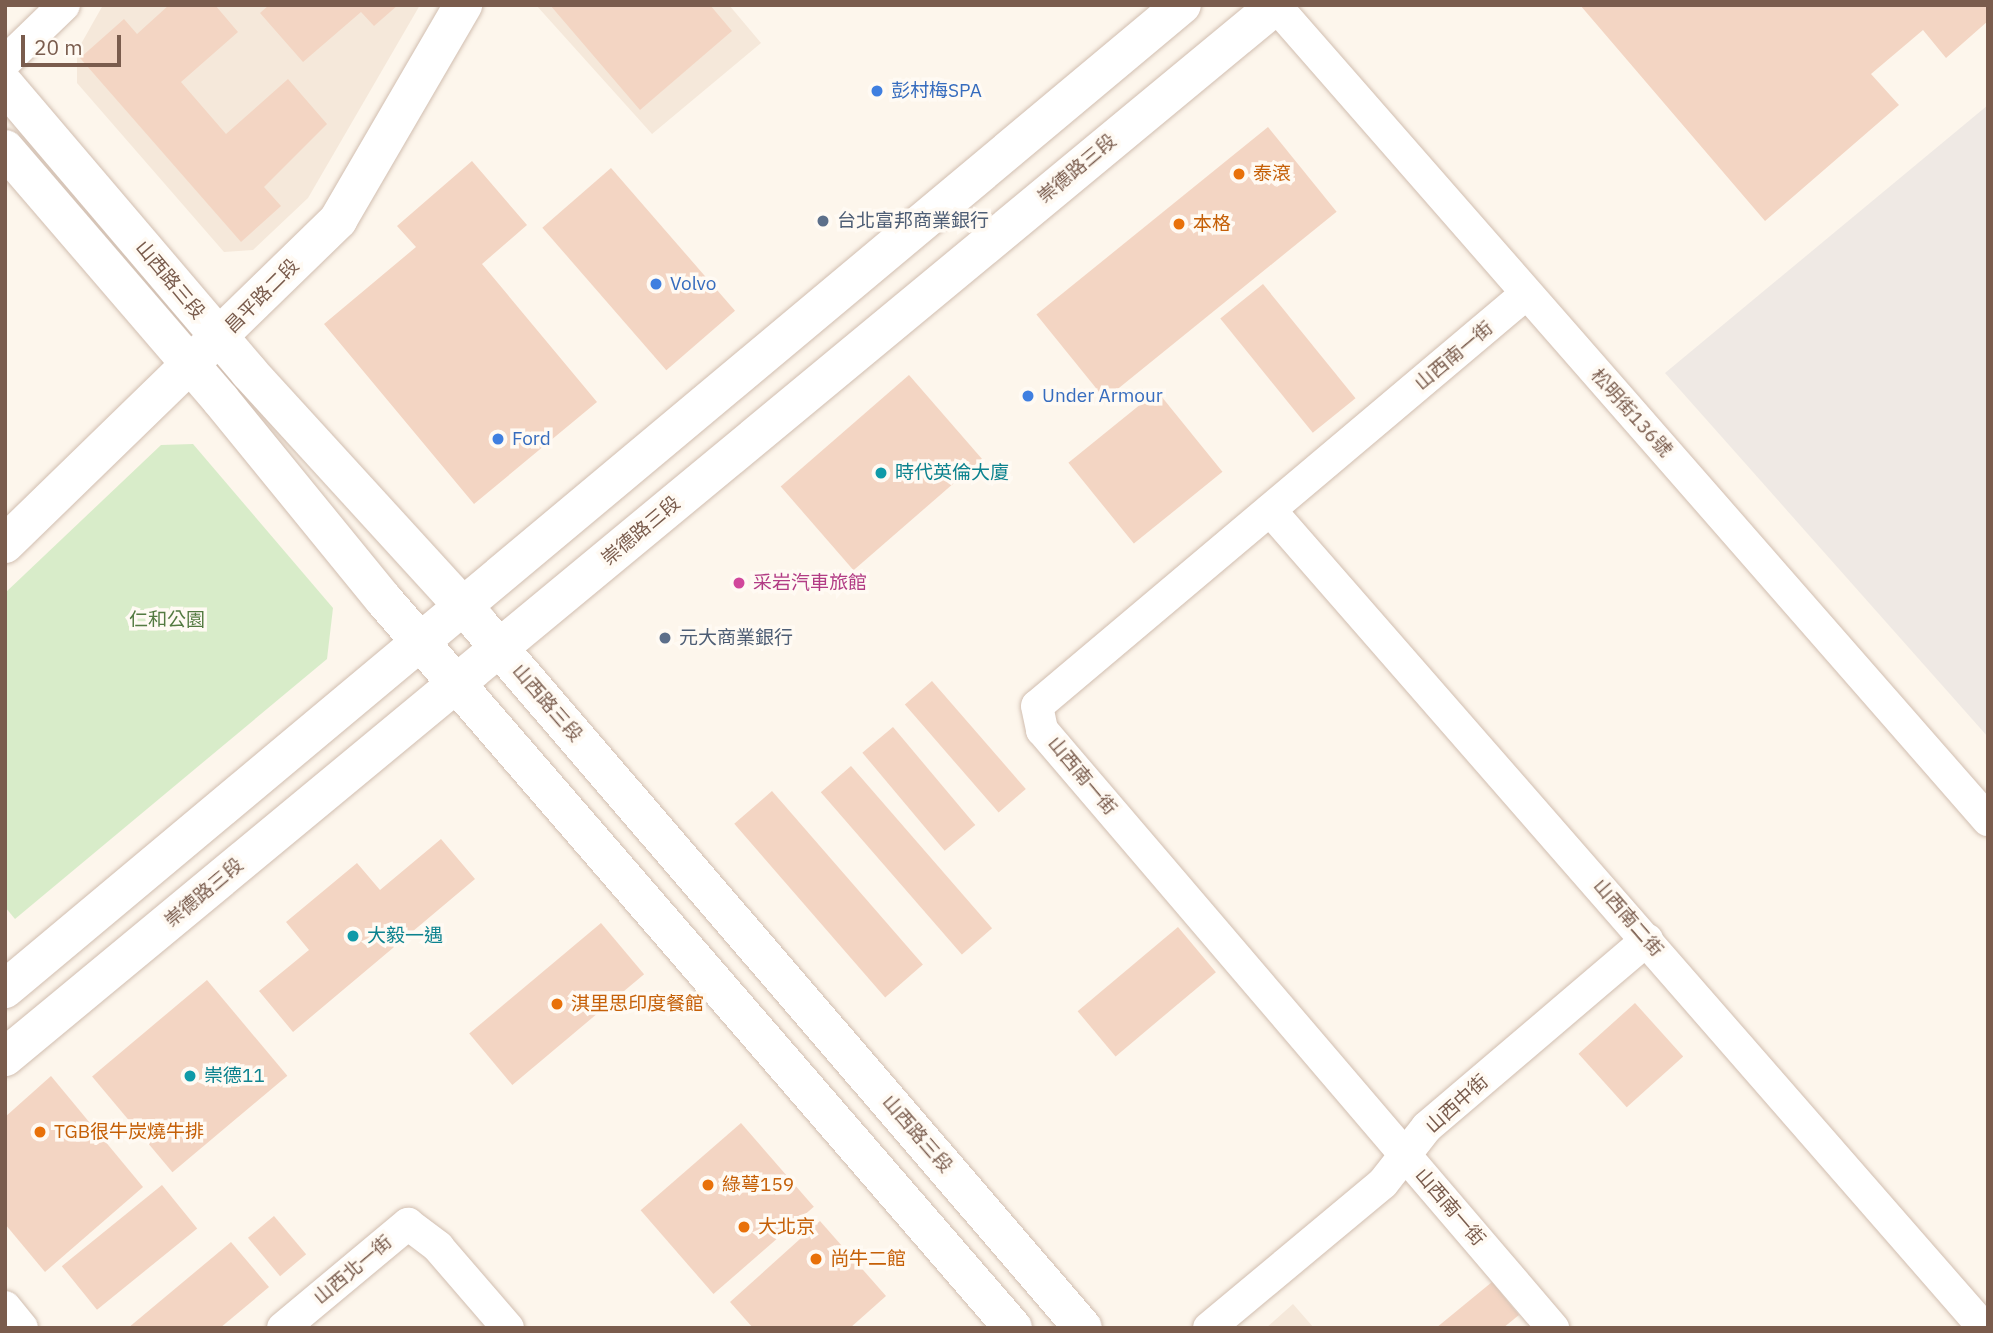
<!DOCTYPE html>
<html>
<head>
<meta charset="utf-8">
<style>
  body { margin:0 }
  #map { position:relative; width:1993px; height:1333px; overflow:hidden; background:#fdf6ec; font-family:"IBM Plex Sans","Noto Sans TC",sans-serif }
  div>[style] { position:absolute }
  .residential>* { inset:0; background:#f5e8da }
  .industrial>* { inset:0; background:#efe9e4 }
  .green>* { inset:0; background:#d8ecc9 }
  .building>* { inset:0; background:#f3d5c3; transform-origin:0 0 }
  .roads { filter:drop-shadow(0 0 2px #d1beb0) drop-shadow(0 0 2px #d1beb0) }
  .minor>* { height:32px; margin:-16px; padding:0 16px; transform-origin:16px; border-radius:16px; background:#fff }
  .tertiary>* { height:38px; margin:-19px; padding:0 19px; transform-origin:19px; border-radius:19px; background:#fff }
  .secondary>* { height:38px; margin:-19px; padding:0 19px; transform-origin:19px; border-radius:19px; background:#fff }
  .dots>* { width:19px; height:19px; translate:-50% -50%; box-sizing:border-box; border:4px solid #fffaf3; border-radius:50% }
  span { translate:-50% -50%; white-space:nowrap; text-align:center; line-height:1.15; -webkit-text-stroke:7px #fffaf3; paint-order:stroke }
  .shop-label { font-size:19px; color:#366cbe }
  .left { translate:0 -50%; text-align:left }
  .street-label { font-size:19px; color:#7a5c4d }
  .food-label { font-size:19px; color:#c56008 }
  .service-label { font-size:19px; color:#4e5e75 }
  .culture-label { font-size:19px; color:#0d838f }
  .hotel-label { font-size:19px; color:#b23c85 }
  .park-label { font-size:19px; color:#537a41 }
  .frame { position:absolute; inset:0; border:7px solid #7a5c4d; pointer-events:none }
  .scale { position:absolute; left:21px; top:35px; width:100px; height:32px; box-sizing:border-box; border:4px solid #7a5c4d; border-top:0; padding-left:9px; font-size:21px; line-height:24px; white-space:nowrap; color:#7a5c4d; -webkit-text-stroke:5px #fffaf3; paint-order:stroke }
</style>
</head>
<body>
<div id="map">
  <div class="residential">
    <i style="clip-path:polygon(103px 5px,420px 5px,308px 198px,253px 250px,224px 252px,77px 83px,77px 51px)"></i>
    <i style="clip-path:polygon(536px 5px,729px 5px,761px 43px,652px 134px)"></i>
    <i style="clip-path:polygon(1293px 1304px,1314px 1328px,1266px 1328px)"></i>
  </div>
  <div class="industrial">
    <i style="clip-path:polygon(1988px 105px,1988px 737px,1665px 373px)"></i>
  </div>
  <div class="green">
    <i style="clip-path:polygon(193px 444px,333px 608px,327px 659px,15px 919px,5px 907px,5px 593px,161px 445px)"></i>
  </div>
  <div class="building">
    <i style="clip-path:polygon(169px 5px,215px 5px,238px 32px,181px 82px,226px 134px,288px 79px,327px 124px,264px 187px,281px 206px,241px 242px,80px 58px,124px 19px,137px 34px)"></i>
    <i style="clip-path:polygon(269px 5px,398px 5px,374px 26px,361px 12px,303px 62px,260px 13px)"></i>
    <i style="clip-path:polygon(550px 5px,710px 5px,732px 31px,640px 110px)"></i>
    <i style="clip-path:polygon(1580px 5px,1988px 5px,1988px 21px,1946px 58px,1923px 30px,1871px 74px,1899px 105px,1765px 221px)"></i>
    <i style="left:1268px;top:127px;width:109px;height:298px;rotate:51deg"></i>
    <i style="clip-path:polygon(472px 161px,527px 225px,482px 264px,597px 402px,474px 504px,324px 324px,416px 247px,397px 226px)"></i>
    <i style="left:611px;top:168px;width:189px;height:91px;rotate:49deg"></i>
    <i style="left:1263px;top:284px;width:147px;height:55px;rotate:51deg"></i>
    <i style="left:909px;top:375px;width:111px;height:170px;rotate:49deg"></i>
    <i style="left:1157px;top:391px;width:104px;height:114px;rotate:51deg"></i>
    <i style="left:932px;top:681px;width:143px;height:36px;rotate:49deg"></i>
    <i style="left:893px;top:727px;width:128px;height:40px;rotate:50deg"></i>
    <i style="left:851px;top:766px;width:215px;height:40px;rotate:49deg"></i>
    <i style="left:772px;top:791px;width:230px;height:50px;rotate:49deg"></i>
    <i style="clip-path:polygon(441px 839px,475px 879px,293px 1032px,259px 991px,309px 950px,286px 922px,357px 863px,380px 890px)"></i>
    <i style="left:601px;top:923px;width:67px;height:172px;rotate:50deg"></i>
    <i style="left:1178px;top:927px;width:59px;height:131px;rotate:50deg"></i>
    <i style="left:207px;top:980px;width:125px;height:150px;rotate:50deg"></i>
    <i style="left:1635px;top:1003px;width:72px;height:76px;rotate:48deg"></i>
    <i style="clip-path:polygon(51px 1076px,143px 1187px,45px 1272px,5px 1224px,5px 1117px)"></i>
    <i style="left:741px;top:1123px;width:111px;height:133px;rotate:49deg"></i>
    <i style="left:162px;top:1185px;width:56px;height:129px;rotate:51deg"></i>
    <i style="left:274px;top:1216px;width:50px;height:34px;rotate:50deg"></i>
    <i style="clip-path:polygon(820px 1221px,886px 1296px,850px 1328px,753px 1328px,730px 1302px)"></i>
    <i style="clip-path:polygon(231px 1242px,269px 1287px,220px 1328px,128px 1328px)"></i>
    <i style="clip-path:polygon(1492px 1282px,1519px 1315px,1503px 1328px,1436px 1328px)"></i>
  </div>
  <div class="roads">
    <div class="minor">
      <i style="left:1275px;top:5px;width:1083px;rotate:48.82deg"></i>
      <i style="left:5px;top:62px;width:82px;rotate:-44deg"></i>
      <i style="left:1526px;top:294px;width:639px;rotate:139.88deg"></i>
      <i style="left:1037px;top:706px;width:25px;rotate:78deg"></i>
      <i style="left:1042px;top:730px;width:787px;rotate:49.49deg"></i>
      <i style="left:1270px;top:510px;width:1086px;rotate:48.88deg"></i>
      <i style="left:5px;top:1307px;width:27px;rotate:51deg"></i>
      <i style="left:283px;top:1328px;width:163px;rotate:-39.8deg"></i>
      <i style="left:408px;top:1224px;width:38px;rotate:37deg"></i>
      <i style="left:438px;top:1247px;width:107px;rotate:49.2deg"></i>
      <i style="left:1209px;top:1328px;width:226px;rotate:-39.8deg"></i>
      <i style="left:1383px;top:1183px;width:71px;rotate:-51.8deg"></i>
      <i style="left:1427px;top:1127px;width:289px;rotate:-40.4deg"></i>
    </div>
    <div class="tertiary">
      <i style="left:5px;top:85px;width:377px;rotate:49.6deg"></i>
      <i style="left:249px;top:372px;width:338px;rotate:47.6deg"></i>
      <i style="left:477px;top:622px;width:930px;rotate:49.36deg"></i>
      <i style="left:5px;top:149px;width:330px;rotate:49.3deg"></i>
      <i style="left:220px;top:399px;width:259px;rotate:50.8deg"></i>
      <i style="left:384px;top:600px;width:962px;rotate:49.17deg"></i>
      <i style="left:5px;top:544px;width:465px;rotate:-44.2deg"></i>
      <i style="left:338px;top:220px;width:249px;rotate:-59.8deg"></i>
    </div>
    <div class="secondary">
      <i style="left:5px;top:989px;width:1534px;rotate:-39.9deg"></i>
      <i style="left:5px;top:1057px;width:1650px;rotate:-39.61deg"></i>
    </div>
  </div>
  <div class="dots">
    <i style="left:877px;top:91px;background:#3f7fe0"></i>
    <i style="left:1239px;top:174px;background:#e8710a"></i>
    <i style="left:823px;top:221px;background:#5c6f8a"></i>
    <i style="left:1179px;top:224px;background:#e8710a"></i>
    <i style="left:656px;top:284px;background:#3f7fe0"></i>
    <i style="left:1028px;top:396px;background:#3f7fe0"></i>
    <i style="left:498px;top:439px;background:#3f7fe0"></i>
    <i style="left:881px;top:473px;background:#0f9aa8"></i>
    <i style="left:739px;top:583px;background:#d1479c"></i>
    <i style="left:665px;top:638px;background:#5c6f8a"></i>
    <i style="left:353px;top:936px;background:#0f9aa8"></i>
    <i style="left:557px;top:1004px;background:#e8710a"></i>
    <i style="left:190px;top:1076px;background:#0f9aa8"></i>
    <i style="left:40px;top:1132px;background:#e8710a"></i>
    <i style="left:708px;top:1185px;background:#e8710a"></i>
    <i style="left:744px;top:1227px;background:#e8710a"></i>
    <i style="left:816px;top:1259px;background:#e8710a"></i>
  </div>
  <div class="shop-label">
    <span class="left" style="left:891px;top:91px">彭村梅SPA</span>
    <span class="left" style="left:670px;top:284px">Volvo</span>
    <span class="left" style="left:1042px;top:396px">Under Armour</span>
    <span class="left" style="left:512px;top:439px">Ford</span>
  </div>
  <div class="street-label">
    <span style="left:1077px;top:169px;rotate:-40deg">崇德路三段</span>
    <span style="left:170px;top:280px;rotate:50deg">山西路三段</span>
    <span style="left:262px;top:296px;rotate:-45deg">昌平路二段</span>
    <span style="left:1454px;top:356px;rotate:-40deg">山西南一街</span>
    <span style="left:1631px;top:413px;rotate:48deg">松明街136號</span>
    <span style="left:641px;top:531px;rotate:-40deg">崇德路三段</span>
    <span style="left:547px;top:703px;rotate:49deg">山西路三段</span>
    <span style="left:1082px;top:776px;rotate:50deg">山西南一街</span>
    <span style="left:204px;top:893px;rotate:-40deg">崇德路三段</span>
    <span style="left:1628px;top:918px;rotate:49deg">山西南二街</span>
    <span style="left:1457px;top:1104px;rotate:-42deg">山西中街</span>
    <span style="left:917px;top:1134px;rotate:49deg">山西路三段</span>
    <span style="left:1450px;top:1207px;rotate:49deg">山西南一街</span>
    <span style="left:353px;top:1270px;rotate:-40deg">山西北一街</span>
  </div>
  <div class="food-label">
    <span class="left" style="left:1253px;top:174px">泰滾</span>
    <span class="left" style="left:1193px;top:224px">本格</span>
    <span class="left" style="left:571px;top:1004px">淇里思印度餐館</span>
    <span class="left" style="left:54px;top:1132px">TGB很牛炭燒牛排</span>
    <span class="left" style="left:722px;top:1185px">綠萼159</span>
    <span class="left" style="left:758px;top:1227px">大北京</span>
    <span class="left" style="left:830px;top:1259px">尚牛二館</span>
  </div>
  <div class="service-label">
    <span class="left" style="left:837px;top:221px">台北富邦商業銀行</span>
    <span class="left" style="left:679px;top:638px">元大商業銀行</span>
  </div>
  <div class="culture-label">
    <span class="left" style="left:895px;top:473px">時代英倫大廈</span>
    <span class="left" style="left:367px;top:936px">大毅一遇</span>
    <span class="left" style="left:204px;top:1076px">崇德11</span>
  </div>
  <div class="hotel-label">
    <span class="left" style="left:753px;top:583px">采岩汽車旅館</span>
  </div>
  <div class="park-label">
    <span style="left:167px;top:620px">仁和公園</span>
  </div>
  <div class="frame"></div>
  <div class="scale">20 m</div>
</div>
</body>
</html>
